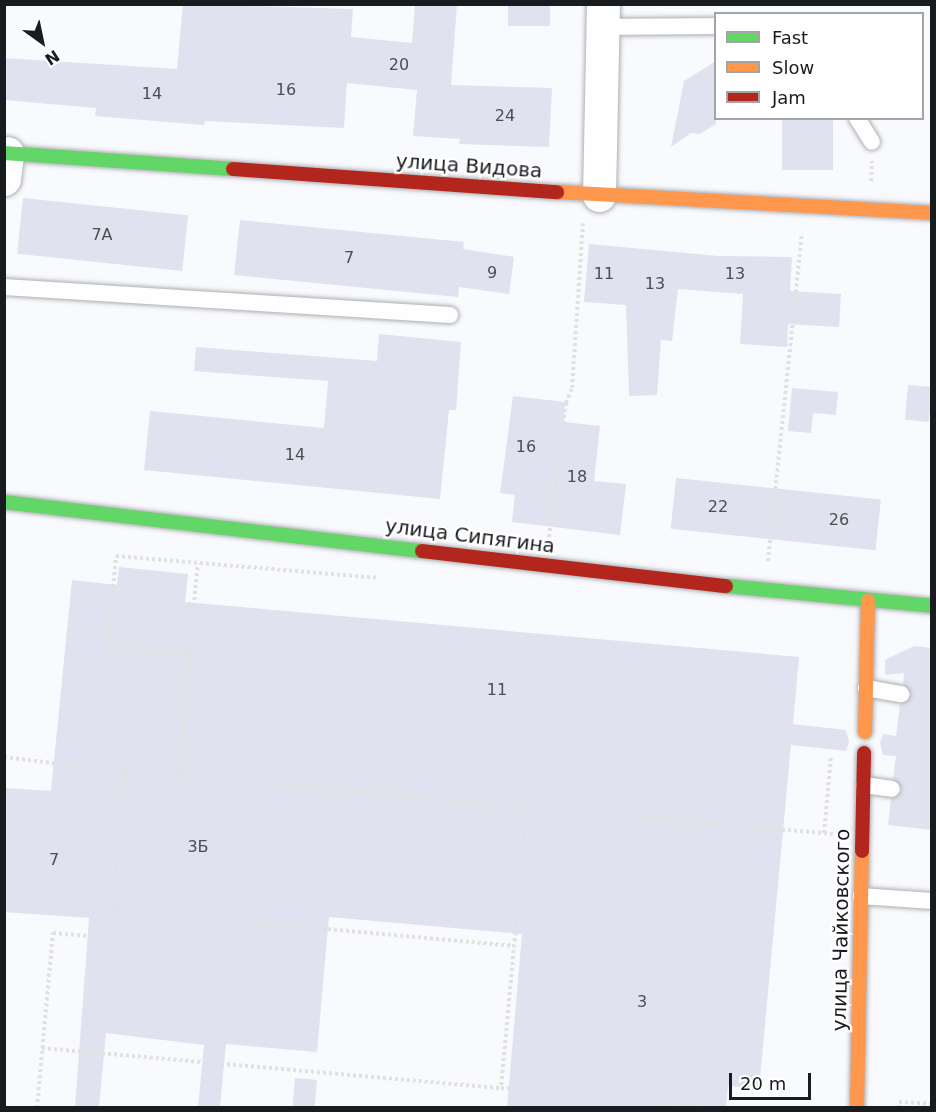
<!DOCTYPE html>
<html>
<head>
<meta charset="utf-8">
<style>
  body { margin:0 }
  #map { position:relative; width:936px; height:1112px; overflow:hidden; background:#f8fafd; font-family:"DejaVu Sans",sans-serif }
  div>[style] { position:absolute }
  .building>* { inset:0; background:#e0e2ef; transform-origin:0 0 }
  .path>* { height:4px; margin-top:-2px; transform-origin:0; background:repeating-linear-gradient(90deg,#e1e1e3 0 3px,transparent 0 6px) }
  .roads { filter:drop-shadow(0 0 2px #adafb2) drop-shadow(0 0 2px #adafb2) }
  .lane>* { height:16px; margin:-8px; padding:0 8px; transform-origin:8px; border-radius:8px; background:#fefeff }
  .street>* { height:33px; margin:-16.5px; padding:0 16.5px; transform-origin:16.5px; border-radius:16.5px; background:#fefeff }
  .fast>* { height:14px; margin:-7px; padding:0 7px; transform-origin:7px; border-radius:7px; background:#63d668 }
  .slow>* { height:14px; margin:-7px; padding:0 7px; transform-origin:7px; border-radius:7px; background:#ff974d }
  .jam>* { height:14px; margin:-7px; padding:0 7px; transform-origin:7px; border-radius:7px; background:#b3261e }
  span { translate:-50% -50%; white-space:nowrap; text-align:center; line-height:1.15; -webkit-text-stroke:4.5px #fff; paint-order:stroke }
  .number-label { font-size:16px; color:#4b4e53 }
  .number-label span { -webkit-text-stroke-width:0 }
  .street-label { font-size:20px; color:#191c1f }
  .frame { position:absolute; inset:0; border:6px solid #191c1f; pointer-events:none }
  .legend { position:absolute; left:714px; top:12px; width:210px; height:108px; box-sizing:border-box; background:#fff; border:2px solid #a3a4a5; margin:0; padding:8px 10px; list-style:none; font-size:18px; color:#191c1f }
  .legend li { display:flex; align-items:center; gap:12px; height:30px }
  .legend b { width:30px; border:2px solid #a3a4a5 }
  .north { position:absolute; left:12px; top:12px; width:60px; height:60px; -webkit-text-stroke:4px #fff; paint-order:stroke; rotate:147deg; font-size:16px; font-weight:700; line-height:24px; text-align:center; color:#191c1f }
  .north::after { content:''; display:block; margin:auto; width:21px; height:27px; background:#191c1f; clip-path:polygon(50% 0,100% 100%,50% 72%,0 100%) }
  .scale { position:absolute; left:729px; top:1073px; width:82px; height:27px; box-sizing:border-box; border:3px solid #191c1f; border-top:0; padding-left:8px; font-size:18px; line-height:21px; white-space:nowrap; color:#191c1f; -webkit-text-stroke:4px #fff; paint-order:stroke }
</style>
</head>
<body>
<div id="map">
  <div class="building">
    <i style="clip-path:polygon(183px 4px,353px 9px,351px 37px,412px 43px,415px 4px,457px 4px,451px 85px,552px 88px,549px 147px,459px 144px,460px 139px,413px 136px,417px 90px,347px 83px,344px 128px,205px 121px,204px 125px,95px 116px,96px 108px,4px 100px,4px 58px,177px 69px)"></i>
    <i style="left:508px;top:4px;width:42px;height:22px"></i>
    <i style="clip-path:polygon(716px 61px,716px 124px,700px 134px,691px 133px,671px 147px,684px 81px)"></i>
    <i style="left:782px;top:118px;width:51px;height:52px"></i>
    <i style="left:23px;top:198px;width:166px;height:56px;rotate:6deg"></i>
    <i style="clip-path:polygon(240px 220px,464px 242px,463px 249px,514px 257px,509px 294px,459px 287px,458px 297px,234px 275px)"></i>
    <i style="clip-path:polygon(589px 244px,718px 256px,792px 257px,790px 291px,841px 294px,839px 327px,788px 324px,787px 347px,740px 344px,743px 294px,678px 289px,672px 341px,661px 340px,657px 395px,629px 396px,626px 305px,584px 302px)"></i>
    <i style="clip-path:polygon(379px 334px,461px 342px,456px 410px,449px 410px,440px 499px,144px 470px,150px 411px,324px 428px,328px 381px,194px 371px,196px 347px,377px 361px)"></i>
    <i style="left:908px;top:385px;width:24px;height:35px;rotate:5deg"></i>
    <i style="clip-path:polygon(792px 388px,838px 392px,836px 415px,813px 413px,811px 433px,788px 431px)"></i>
    <i style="clip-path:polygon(513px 396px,565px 402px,564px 422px,600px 426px,594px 481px,626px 484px,620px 535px,512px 522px,515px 495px,500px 493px)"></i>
    <i style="left:676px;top:478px;width:206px;height:51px;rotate:6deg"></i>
    <i style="clip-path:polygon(119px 567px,188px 574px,185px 602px,799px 657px,793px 724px,846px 730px,849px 742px,846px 751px,791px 745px,759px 1089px,728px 1086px,726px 1107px,507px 1107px,522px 934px,329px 917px,317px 1052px,226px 1044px,220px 1107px,198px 1107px,204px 1045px,106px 1033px,99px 1107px,75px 1107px,89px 918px,4px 912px,6px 788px,51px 791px,72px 580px,117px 585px)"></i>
    <i style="clip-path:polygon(914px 646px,932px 648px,932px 830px,888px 825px,891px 799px,902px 790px,893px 779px,896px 756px,883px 755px,880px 743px,883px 734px,896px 736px,900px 704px,911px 695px,903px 684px,904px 673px,885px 675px,885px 660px)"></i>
    <i style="left:295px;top:1078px;width:22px;height:29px;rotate:5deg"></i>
  </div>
  <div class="path">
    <i style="left:871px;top:181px;width:20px;rotate:-87deg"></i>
    <i style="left:549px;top:537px;width:135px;rotate:-82.8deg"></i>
    <i style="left:566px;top:403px;width:16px;rotate:-68deg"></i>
    <i style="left:572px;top:388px;width:165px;rotate:-86.2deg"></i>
    <i style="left:768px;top:561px;width:329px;rotate:-84.1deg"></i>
    <i style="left:189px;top:654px;width:91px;rotate:-84.4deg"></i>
    <i style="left:4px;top:757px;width:122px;rotate:7.1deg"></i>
    <i style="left:125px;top:772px;width:471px;rotate:5deg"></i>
    <i style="left:178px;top:777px;width:123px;rotate:-84.9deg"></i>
    <i style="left:189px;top:654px;width:81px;rotate:-175.1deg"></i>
    <i style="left:108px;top:647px;width:91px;rotate:-85deg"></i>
    <i style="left:116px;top:556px;width:261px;rotate:4.8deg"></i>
    <i style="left:527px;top:807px;width:282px;rotate:95.3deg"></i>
    <i style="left:501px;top:1088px;width:67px;rotate:5.1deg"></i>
    <i style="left:632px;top:817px;width:94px;rotate:4.9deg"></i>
    <i style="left:752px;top:827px;width:81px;rotate:4.9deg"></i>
    <i style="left:824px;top:833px;width:77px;rotate:-84.8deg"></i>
    <i style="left:113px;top:910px;width:403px;rotate:5.1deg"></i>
    <i style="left:42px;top:1048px;width:461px;rotate:5deg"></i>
    <i style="left:607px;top:1097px;width:93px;rotate:4.9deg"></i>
    <i style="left:37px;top:1108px;width:176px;rotate:-84.8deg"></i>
    <i style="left:53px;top:933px;width:57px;rotate:5deg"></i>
    <i style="left:110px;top:938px;width:167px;rotate:-84.8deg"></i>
    <i style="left:899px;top:1108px;width:6px;rotate:-90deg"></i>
    <i style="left:899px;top:1102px;width:33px;rotate:3deg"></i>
  </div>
  <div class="roads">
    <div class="lane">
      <i style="left:603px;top:27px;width:113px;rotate:-0.5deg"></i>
      <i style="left:857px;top:118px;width:28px;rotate:58deg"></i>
      <i style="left:4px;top:287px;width:447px;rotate:3.6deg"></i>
      <i style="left:866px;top:688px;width:36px;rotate:10deg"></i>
      <i style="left:864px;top:785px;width:28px;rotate:8deg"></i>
      <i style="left:861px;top:896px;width:71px;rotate:4deg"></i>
    </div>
    <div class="street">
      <i style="left:4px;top:179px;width:26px;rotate:-83deg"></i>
      <i style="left:599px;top:195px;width:191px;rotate:-88.8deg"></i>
    </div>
    <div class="fast">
      <i style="left:4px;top:153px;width:230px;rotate:4deg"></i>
      <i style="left:4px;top:502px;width:421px;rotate:6.7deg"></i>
      <i style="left:726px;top:586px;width:207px;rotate:5.5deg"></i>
    </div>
    <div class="slow">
      <i style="left:557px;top:192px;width:376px;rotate:3.2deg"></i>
      <i style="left:865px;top:732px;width:131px;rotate:-88.7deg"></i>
      <i style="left:857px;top:1108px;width:257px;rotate:-88.9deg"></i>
    </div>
    <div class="jam">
      <i style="left:233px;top:169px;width:325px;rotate:4.1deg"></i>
      <i style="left:422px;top:551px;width:306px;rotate:6.6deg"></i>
      <i style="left:862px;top:851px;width:98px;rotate:-88.8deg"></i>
    </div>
  </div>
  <div class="number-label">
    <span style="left:399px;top:65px">20</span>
    <span style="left:286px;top:90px">16</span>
    <span style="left:152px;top:94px">14</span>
    <span style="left:505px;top:116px">24</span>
    <span style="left:102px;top:235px">7А</span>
    <span style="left:349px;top:258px">7</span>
    <span style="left:492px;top:273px">9</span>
    <span style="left:604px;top:274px">11</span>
    <span style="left:735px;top:274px">13</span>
    <span style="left:655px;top:284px">13</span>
    <span style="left:526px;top:447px">16</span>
    <span style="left:295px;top:455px">14</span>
    <span style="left:577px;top:477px">18</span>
    <span style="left:718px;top:507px">22</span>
    <span style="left:839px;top:520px">26</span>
    <span style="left:497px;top:690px">11</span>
    <span style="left:198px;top:847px">3Б</span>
    <span style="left:54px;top:860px">7</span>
    <span style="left:642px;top:1002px">3</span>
  </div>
  <div class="street-label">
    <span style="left:469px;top:166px;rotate:4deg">улица Видова</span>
    <span style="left:470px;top:536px;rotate:7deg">улица Сипягина</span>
    <span style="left:841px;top:930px;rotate:-89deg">улица Чайковского</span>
  </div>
  <div class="frame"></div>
  <ul class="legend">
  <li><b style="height:8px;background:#63d668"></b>Fast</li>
  <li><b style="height:8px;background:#ff974d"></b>Slow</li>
  <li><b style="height:8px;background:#b3261e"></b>Jam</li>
  </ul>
  <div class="north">N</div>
  <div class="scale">20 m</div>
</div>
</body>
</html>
